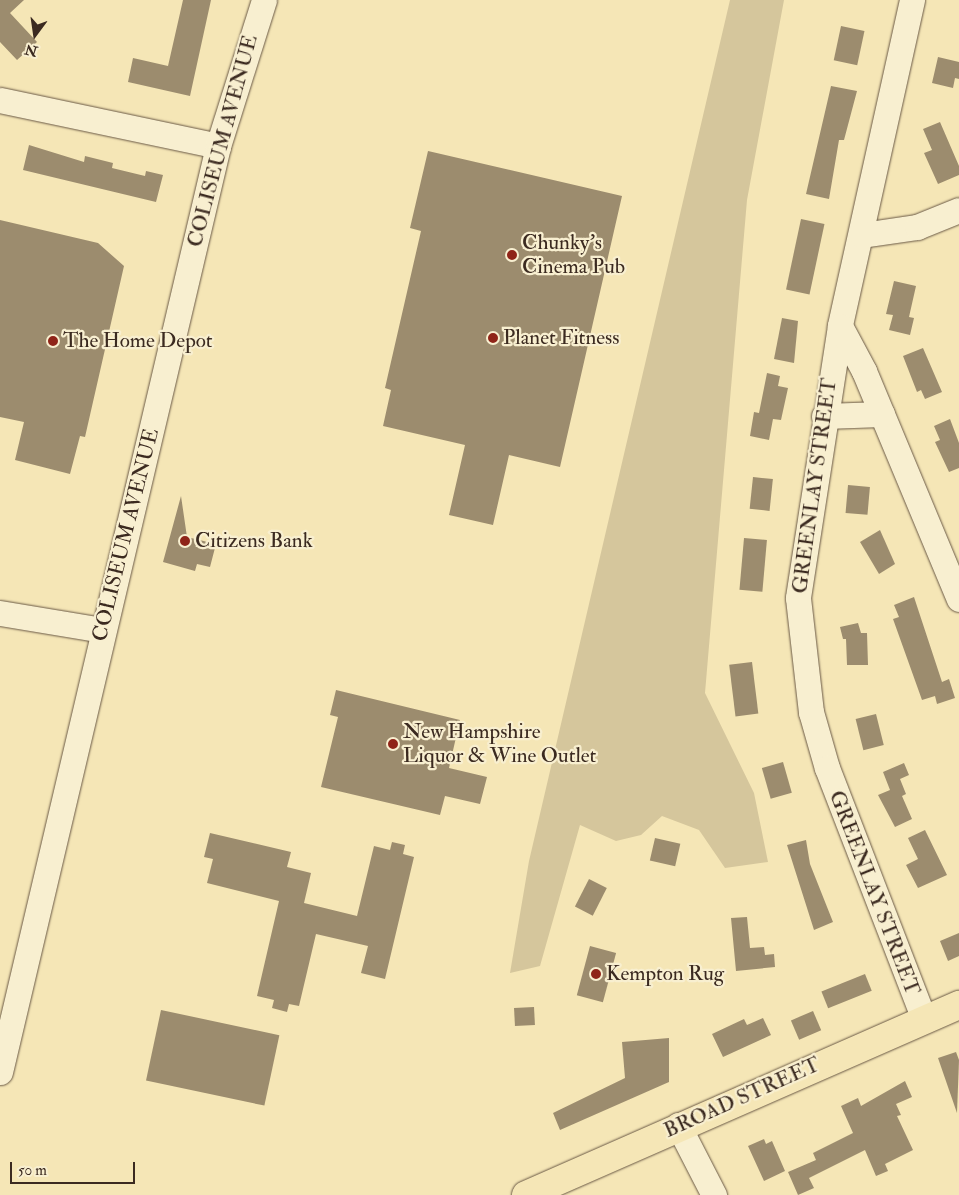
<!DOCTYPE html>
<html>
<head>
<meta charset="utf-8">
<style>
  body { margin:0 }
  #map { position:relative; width:959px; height:1195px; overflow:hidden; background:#f5e6b6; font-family:"IM FELL Double Pica",serif }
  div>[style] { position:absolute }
  .green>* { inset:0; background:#d5c69c }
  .building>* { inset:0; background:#9c8c6e; transform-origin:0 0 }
  .roads { filter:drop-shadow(0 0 1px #6a5946) drop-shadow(0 0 1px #6a5946) }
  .minor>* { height:25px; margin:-12.5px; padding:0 12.5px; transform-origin:12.5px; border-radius:12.5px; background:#f8efd0 }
  .major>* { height:28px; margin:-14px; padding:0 14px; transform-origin:14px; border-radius:14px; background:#f5e6b6 }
  .dots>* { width:14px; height:14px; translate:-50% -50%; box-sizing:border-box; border:2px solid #f8efd0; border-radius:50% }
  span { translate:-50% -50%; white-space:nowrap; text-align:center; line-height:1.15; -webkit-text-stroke:4.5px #f8efd0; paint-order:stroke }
  .street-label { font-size:21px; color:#3b2a20 }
  .poi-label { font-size:21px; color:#3b2a20 }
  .left { translate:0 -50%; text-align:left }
  .north { position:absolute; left:10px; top:10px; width:50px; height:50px; -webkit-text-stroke:4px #f8efd0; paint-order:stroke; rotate:194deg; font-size:14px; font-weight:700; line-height:20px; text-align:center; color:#3b2a20 }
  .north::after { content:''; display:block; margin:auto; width:18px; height:22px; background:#3b2a20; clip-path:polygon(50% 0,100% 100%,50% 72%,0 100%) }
  .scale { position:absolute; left:10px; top:1162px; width:125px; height:22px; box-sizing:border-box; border:2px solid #3b2a20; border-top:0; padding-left:6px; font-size:15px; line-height:18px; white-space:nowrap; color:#3b2a20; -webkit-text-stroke:4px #f8efd0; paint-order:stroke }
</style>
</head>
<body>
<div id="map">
  <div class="green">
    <i style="clip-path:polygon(730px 0,784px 0,747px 200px,705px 693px,754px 793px,768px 862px,725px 868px,699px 830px,662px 816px,641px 835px,616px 841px,580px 825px,540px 966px,510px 973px,529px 861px)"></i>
  </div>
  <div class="building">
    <i style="clip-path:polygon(0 0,24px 0,10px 13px,37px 42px,17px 60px,0 42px)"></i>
    <i style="clip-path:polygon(183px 0,211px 0,190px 96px,128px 82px,133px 58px,168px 66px)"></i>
    <i style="left:841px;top:26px;width:24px;height:35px;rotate:12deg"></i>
    <i style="clip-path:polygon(938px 57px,959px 62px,959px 79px,955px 78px,953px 88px,932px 83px)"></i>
    <i style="clip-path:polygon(831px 86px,857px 91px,844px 140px,839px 140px,829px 199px,806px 194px)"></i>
    <i style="clip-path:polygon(940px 122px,959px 166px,959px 175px,938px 184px,924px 153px,932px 150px,923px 129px)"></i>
    <i style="clip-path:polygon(29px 145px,84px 162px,85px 156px,113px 163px,112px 168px,145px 176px,146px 171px,163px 175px,156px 202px,23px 170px)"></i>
    <i style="clip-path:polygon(428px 151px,622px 196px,560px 467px,509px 455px,493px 525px,449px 515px,465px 445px,383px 426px,391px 390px,385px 388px,421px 231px,410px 228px)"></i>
    <i style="left:801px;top:219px;width:24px;height:72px;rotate:12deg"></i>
    <i style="clip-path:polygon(0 220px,98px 243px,124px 266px,85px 437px,80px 436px,70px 474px,15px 460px,24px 422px,0 417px)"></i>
    <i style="clip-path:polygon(894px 281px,916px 286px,909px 317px,914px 318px,910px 335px,889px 330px,893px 315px,886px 314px)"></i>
    <i style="clip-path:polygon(782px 318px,798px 321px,794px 363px,774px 359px)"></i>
    <i style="clip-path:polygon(923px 348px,942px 392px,925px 399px,921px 390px,917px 392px,903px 356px)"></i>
    <i style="clip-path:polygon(767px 373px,780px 376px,778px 386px,788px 388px,781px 420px,773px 419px,769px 440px,750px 436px,754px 412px,759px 413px)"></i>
    <i style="clip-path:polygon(950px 419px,959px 443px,959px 468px,949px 472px,935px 442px,940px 440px,934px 426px)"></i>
    <i style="left:753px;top:477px;width:20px;height:32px;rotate:6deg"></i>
    <i style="left:848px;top:485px;width:22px;height:28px;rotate:5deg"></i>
    <i style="clip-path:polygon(181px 496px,187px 537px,216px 544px,210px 567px,197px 564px,195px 571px,163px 562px)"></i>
    <i style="clip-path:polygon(880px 530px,895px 564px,879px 574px,860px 542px)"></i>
    <i style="left:744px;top:538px;width:23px;height:52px;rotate:5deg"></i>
    <i style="clip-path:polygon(914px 597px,942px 682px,949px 679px,955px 698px,937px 704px,935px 696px,922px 700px,893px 619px,899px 617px,894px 605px)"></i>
    <i style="clip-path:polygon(858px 623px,861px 633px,867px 633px,868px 665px,847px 665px,846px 639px,843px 639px,840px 627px)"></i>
    <i style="left:752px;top:662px;width:52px;height:23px;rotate:83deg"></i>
    <i style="clip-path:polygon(336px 690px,460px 720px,449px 768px,487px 777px,480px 804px,445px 796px,440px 815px,321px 787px,338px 717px,330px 715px)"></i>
    <i style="left:876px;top:714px;width:32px;height:21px;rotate:76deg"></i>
    <i style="left:783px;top:762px;width:32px;height:22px;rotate:74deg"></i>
    <i style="clip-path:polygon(904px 763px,909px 775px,900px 779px,906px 794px,902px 796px,912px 819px,895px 827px,878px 795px,890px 790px,883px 772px)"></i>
    <i style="clip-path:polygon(925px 830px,947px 875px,918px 888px,906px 865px,918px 859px,908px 838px)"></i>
    <i style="clip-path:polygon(210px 833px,291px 852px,287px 867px,311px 873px,304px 903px,357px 916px,374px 846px,390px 850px,392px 842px,405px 845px,403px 854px,414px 857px,385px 979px,361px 973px,368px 946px,316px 934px,299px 1006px,289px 1004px,287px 1012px,272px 1008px,274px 1000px,257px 996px,279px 901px,207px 883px,213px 859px,204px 857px)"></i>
    <i style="left:655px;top:838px;width:26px;height:23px;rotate:13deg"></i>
    <i style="clip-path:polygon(806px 840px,810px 864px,833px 922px,814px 930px,787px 845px)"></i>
    <i style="left:589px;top:879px;width:20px;height:31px;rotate:27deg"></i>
    <i style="clip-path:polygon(747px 917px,750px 948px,764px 947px,765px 955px,774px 954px,775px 967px,736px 971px,731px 918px)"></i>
    <i style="clip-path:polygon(959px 933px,959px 956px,948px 961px,940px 941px)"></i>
    <i style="left:590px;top:946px;width:27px;height:51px;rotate:15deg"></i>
    <i style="left:865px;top:974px;width:18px;height:47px;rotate:68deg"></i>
    <i style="left:534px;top:1007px;width:18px;height:20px;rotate:87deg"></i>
    <i style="left:161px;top:1010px;width:121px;height:72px;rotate:12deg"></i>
    <i style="left:813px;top:1011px;width:21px;height:24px;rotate:67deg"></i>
    <i style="clip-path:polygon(763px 1018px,771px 1035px,723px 1057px,712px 1034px,744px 1019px,747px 1025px)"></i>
    <i style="clip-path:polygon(669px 1038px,669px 1082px,560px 1130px,553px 1113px,625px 1078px,622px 1042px)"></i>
    <i style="clip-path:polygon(956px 1052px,959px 1060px,957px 1113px,938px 1058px)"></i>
    <i style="clip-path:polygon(905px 1081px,912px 1097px,896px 1104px,901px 1115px,897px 1116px,913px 1150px,885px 1164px,888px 1171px,876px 1176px,865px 1150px,809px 1178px,814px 1188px,798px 1195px,788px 1172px,816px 1160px,813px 1153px,853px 1133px,841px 1106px,858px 1098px,861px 1106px)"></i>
    <i style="clip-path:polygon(764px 1139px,766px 1144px,772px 1141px,785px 1171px,764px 1181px,748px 1146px)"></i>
  </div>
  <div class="roads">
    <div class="minor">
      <i style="left:912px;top:0;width:334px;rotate:102.5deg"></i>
      <i style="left:840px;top:326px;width:275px;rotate:98.8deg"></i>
      <i style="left:798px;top:598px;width:115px;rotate:83.5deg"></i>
      <i style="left:811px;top:712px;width:58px;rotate:74.1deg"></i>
      <i style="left:827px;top:768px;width:270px;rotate:68.9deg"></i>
      <i style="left:0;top:100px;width:223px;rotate:11.9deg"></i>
      <i style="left:862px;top:235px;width:56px;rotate:-8.3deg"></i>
      <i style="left:917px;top:227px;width:45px;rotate:-22deg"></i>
      <i style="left:840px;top:326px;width:51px;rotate:61.9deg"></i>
      <i style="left:864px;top:371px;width:247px;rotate:67.4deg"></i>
      <i style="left:824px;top:416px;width:58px;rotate:-2deg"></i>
      <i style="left:0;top:613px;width:104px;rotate:9.4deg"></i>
      <i style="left:0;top:1072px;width:951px;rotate:-76.75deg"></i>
      <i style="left:218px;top:146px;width:153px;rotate:-72.5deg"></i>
      <i style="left:678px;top:1125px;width:79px;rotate:62.8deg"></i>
    </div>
    <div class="major">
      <i style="left:526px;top:1195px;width:473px;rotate:-23.7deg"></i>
    </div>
  </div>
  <div class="dots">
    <i style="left:512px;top:255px;background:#8f2418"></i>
    <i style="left:493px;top:338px;background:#8f2418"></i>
    <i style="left:53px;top:341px;background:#8f2418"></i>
    <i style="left:185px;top:541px;background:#8f2418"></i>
    <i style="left:393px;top:744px;background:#8f2418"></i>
    <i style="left:596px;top:974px;background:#8f2418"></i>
  </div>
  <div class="street-label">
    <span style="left:223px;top:141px;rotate:-75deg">COLISEUM AVENUE</span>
    <span style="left:815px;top:486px;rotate:-82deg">GREENLAY STREET</span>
    <span style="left:126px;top:535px;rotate:-76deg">COLISEUM AVENUE</span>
    <span style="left:874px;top:893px;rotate:69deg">GREENLAY STREET</span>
    <span style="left:742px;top:1098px;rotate:-24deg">BROAD STREET</span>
  </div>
  <div class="poi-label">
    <span class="left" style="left:522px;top:255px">Chunky's<br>Cinema Pub</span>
    <span class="left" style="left:503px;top:338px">Planet Fitness</span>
    <span class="left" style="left:63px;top:341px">The Home Depot</span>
    <span class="left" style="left:195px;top:541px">Citizens Bank</span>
    <span class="left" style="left:403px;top:744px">New Hampshire<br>Liquor &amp; Wine Outlet</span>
    <span class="left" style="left:606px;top:974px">Kempton Rug</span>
  </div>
  <div class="north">N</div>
  <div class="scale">50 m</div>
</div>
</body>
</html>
